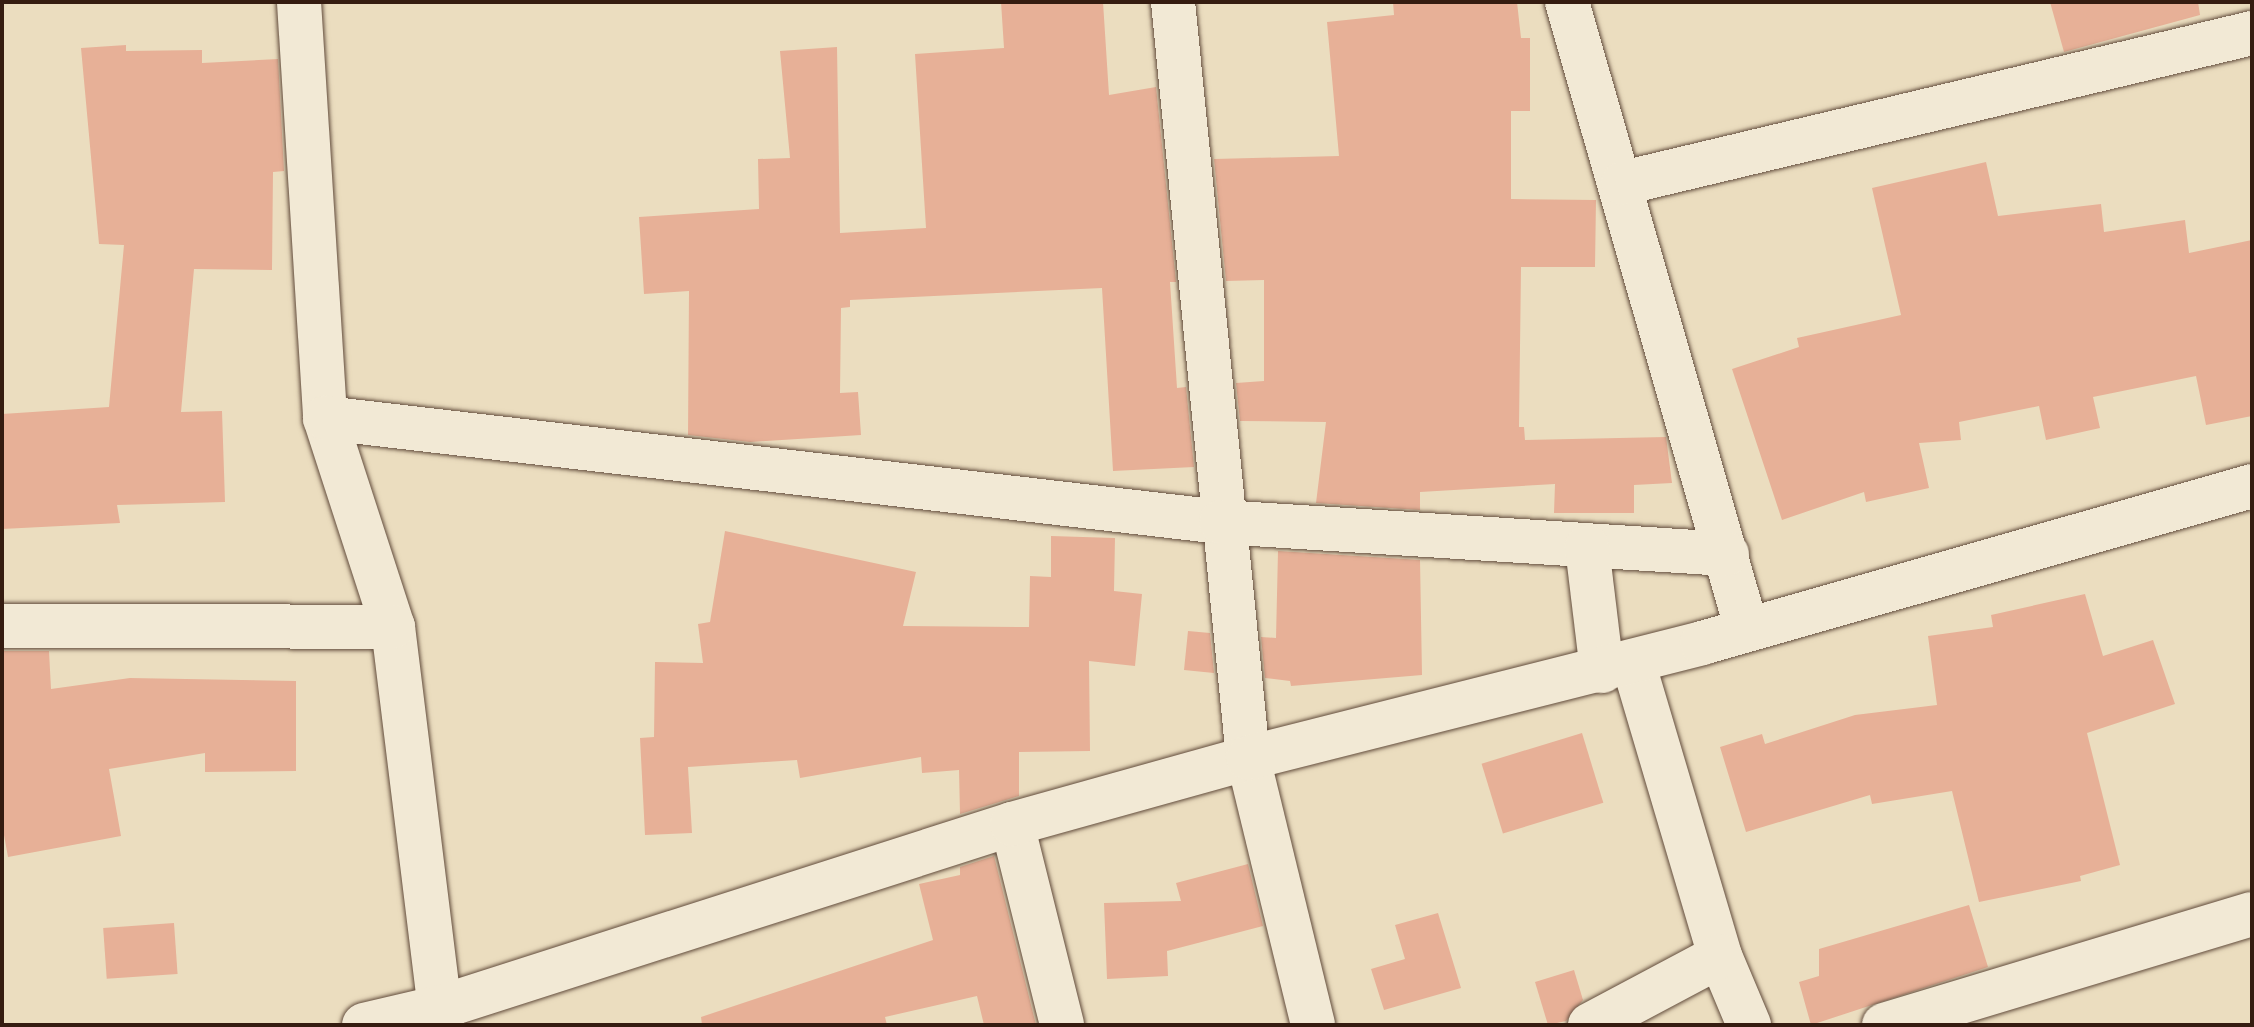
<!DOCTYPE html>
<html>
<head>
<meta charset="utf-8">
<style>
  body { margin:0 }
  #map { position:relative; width:2254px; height:1027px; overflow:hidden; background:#ebddbf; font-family:"IM FELL English",serif }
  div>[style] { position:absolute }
  .building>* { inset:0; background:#e7b097; transform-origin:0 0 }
  .roads { filter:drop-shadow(0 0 2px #624c3c) drop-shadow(0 0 2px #624c3c) }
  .street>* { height:44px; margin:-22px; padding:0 22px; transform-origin:22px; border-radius:22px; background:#f2e9d5 }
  span { translate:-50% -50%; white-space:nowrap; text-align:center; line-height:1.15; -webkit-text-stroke:6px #f2e9d5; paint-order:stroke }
  .frame { position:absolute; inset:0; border:4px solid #351c10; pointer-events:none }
</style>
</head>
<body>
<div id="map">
  <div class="building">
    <i style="clip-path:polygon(1001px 2px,1103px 2px,1109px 95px,1156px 87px,1176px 282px,1170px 282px,1177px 388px,1186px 387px,1194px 467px,1113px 471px,1102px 288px,850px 300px,850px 307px,841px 308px,840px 393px,858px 392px,861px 435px,750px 442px,688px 435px,689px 291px,644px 294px,639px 217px,759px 209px,758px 159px,790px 158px,780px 51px,837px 47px,840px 233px,926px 228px,915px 54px,1004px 48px)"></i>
    <i style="clip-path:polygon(1393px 2px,1517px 2px,1521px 38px,1530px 38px,1530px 111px,1511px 111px,1511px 199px,1596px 200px,1595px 267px,1521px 267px,1519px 427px,1524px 427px,1525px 440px,1666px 437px,1672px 483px,1634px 485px,1634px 513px,1554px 513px,1555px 484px,1420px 492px,1420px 510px,1316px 503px,1326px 422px,1240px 421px,1236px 383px,1264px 381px,1264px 280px,1226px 281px,1214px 159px,1339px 156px,1327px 22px,1394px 15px)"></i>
    <i style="clip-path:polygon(2050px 2px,2198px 2px,2200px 15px,2064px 52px)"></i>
    <i style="clip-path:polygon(126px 45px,126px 51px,202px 50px,202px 63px,278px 59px,284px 171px,273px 172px,272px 270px,194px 269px,181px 412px,222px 411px,225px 502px,117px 505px,120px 523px,2px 529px,2px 414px,109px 407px,124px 245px,99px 244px,81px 48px)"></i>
    <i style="clip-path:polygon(1986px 162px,1998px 216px,2101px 204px,2104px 232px,2185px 220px,2189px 253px,2252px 240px,2252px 416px,2206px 425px,2196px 376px,2093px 397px,2100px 428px,2046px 440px,2039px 406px,1959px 422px,1961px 440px,1919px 443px,1929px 488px,1866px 502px,1864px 492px,1782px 520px,1732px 369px,1799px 347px,1797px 338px,1901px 315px,1872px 188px)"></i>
    <i style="clip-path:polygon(725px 531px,916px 572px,903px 626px,1029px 627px,1030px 576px,1051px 577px,1051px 536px,1115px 538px,1114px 591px,1142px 594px,1135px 666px,1089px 661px,1090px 751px,1019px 752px,1019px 796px,960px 814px,959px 770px,922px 773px,921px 757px,800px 778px,797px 760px,688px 767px,692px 833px,645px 835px,640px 738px,654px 737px,655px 662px,703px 663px,698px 624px,710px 622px)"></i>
    <i style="clip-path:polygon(1278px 551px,1420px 560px,1422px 675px,1291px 686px,1290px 681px,1265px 678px,1261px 637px,1276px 638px)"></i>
    <i style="clip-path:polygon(2085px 594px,2103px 656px,2153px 640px,2175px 704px,2087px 733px,2120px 865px,2080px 876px,2081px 881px,1979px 902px,1952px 791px,1872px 804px,1870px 795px,1746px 832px,1720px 747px,1762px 734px,1765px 744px,1855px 715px,1937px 705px,1928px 636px,1993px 627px,1991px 615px)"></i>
    <i style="clip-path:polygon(1188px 631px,1210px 633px,1214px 673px,1184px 670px)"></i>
    <i style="clip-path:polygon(2px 651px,49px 651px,51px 689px,130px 678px,296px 681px,296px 771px,205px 772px,205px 753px,109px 769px,121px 836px,8px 857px,2px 824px)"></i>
    <i style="left:1582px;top:733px;width:73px;height:105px;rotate:73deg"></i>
    <i style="clip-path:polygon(994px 856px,1036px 1025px,984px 1025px,977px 996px,885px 1017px,887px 1025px,702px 1025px,701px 1017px,933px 940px,919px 884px,960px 875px,960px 867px)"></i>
    <i style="clip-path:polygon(1248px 864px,1263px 926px,1167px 951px,1168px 976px,1107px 979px,1104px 903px,1181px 901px,1176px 883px)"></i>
    <i style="clip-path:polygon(1969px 905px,1988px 967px,1811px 1025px,1799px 982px,1819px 976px,1819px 949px)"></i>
    <i style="clip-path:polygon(1438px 913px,1461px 988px,1384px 1010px,1371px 969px,1405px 959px,1395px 925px)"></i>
    <i style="left:174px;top:923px;width:51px;height:71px;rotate:86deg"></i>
    <i style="clip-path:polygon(1574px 970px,1583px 1000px,1566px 1021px,1548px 1025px,1535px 982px)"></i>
  </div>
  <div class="roads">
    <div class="street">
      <i style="left:299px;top:2px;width:417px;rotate:86.4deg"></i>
      <i style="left:325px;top:418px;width:220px;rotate:72deg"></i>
      <i style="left:393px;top:627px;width:401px;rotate:83deg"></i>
      <i style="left:1173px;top:2px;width:760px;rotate:84.33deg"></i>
      <i style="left:1248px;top:758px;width:275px;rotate:76.3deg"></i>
      <i style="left:1567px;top:2px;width:653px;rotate:74.01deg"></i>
      <i style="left:1623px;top:183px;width:647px;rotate:-13.41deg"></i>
      <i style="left:325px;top:418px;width:902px;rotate:6.62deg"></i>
      <i style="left:1221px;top:522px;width:507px;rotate:3.62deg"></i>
      <i style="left:1587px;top:547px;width:125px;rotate:83.1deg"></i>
      <i style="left:2px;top:626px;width:391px;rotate:0.1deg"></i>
      <i style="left:1633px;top:662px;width:307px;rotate:73.5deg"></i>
      <i style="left:1720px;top:956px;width:75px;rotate:67.2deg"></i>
      <i style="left:1012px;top:824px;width:207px;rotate:76deg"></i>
      <i style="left:364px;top:1025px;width:79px;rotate:-13.2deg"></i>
      <i style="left:441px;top:1007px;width:600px;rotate:-17.77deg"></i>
      <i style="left:1012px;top:824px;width:245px;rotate:-15.6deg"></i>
      <i style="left:1248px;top:758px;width:468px;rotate:-14.2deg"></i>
      <i style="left:1702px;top:643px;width:572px;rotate:-15.93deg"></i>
      <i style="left:1590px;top:1025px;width:147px;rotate:-28deg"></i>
      <i style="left:1884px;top:1025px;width:384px;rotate:-16.8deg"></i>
    </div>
  </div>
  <div class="frame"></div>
</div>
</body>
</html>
